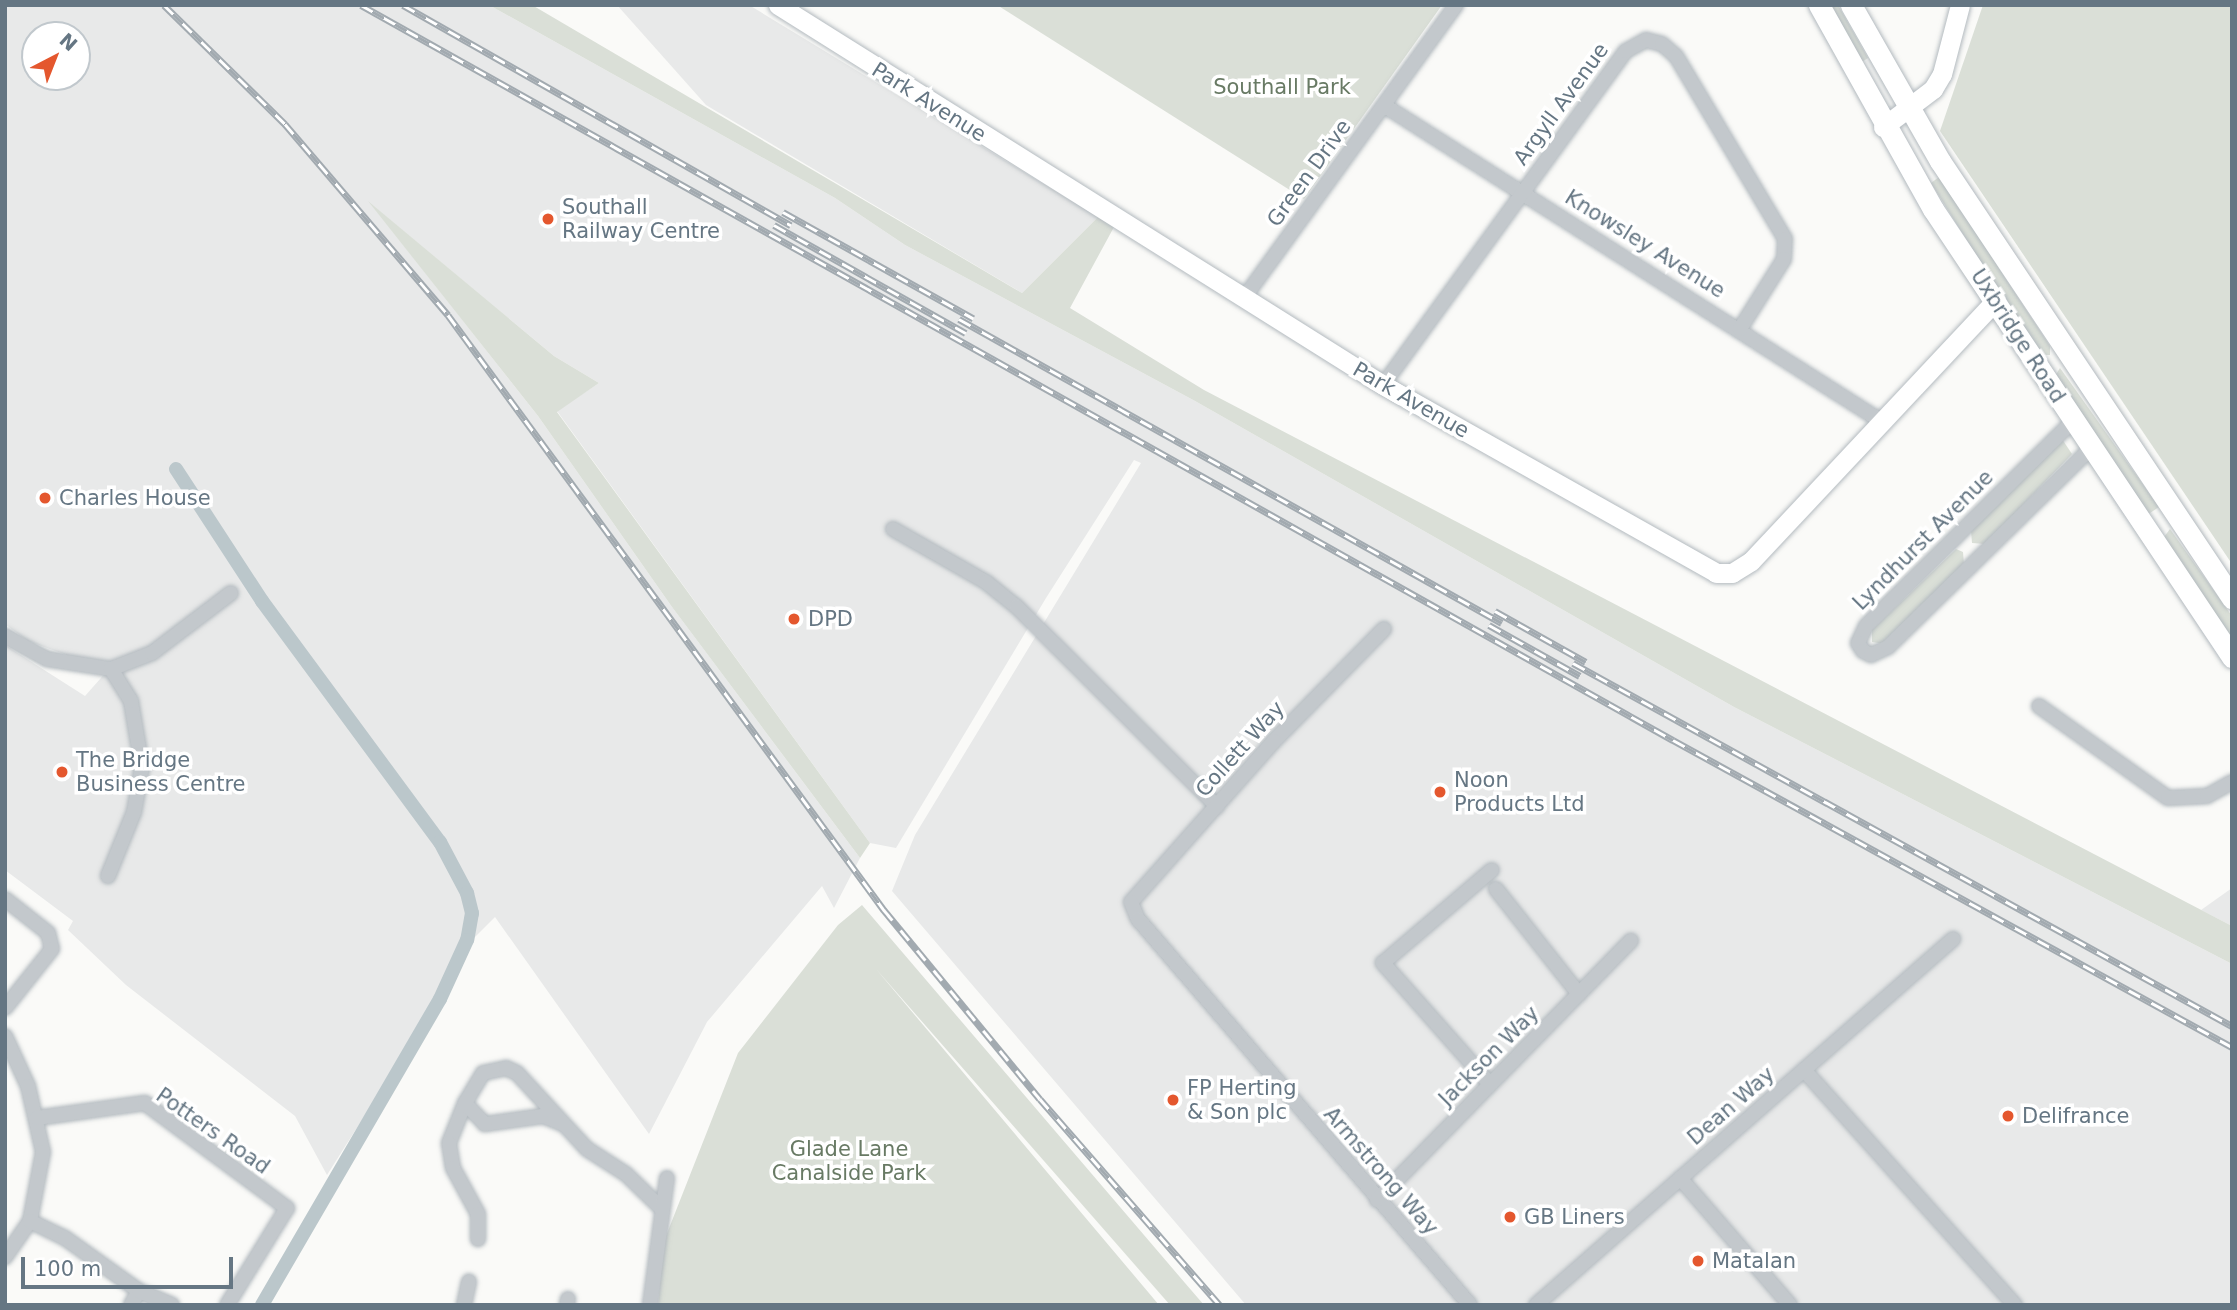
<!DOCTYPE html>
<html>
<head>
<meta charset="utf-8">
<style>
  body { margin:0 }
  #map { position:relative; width:2237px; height:1310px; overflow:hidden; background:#fafaf8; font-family:"DejaVu Sans",sans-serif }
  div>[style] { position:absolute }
  .built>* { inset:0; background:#e8e9e9 }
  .green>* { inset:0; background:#dadfd7 }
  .canal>* { height:14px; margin:-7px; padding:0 7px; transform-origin:7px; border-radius:7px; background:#bbc7cb }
  .roads { filter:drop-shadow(0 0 2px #b3babf) drop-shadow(0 0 2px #b3babf) }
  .street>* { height:14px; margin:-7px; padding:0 7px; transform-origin:7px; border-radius:7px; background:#c3c8cc }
  .secondary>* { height:19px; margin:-9.5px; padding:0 9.5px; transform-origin:9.5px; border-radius:9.5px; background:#fff }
  .primary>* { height:21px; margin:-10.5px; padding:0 10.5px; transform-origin:10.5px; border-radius:10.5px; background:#fff }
  .rail>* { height:7px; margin-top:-3.5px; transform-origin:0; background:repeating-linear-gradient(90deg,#fff 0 13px,#a2aab0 0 26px); box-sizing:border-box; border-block:2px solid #a2aab0 }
  .dots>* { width:19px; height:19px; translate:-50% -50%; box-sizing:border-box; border:4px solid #fff; border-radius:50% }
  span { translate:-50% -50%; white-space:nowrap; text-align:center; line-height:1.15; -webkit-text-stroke:7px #fff; paint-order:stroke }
  .park-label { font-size:21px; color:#687a64 }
  .street-label { font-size:21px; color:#657683 }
  .poi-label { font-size:21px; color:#657683 }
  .left { translate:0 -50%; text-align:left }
  .frame { position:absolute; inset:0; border:7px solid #657683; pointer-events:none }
  .north { position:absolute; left:21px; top:21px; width:70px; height:70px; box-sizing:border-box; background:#fff; border:2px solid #c1c8cd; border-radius:50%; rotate:42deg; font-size:19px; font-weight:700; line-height:28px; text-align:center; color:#657683 }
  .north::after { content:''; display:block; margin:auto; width:24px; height:32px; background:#e4572e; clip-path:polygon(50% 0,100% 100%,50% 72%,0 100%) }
  .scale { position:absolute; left:21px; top:1257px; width:212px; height:32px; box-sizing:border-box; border:4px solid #657683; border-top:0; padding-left:9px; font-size:21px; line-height:24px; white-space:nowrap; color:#657683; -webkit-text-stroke:5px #fff; paint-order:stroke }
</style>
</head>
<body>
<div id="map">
  <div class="built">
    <i style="clip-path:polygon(evenodd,5px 5px,489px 5px,835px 198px,905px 245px,1195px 401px,1734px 707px,2232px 964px,2232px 1305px,1246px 1305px,892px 891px,915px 835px,1141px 463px,1134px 460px,1046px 598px,896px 848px,870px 843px,557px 411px,599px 383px,554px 356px,371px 204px,538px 416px,672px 607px,860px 858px,834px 908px,822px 886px,707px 1022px,649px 1134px,495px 917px,455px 957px,434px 1006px,327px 1175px,295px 1116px,126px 985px,68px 930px,73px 921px,5px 870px,5px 645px,85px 696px,108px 670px,28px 641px,5px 624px,5px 5px,35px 35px,77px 35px,77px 77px,35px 77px,35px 35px)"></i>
    <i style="clip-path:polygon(617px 5px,749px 5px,1098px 217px,1022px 293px,706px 105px)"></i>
    <i style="clip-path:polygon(2232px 888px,2232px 926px,2201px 910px)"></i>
  </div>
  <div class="green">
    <i style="clip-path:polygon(489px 5px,532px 5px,1022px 293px,1098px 217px,1114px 227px,1070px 308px,1204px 390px,2232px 926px,2232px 964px,1734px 707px,1195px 401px,905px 245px,835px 198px)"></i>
    <i style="clip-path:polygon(997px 5px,1442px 5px,1304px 199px)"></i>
    <i style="clip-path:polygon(1825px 5px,1838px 5px,1868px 58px,1857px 65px)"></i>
    <i style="clip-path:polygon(1983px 5px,2232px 5px,2232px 564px,1940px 131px)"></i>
    <i style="clip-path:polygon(1939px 177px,2050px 346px,2050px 355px,2042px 355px,1999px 292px,1931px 183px)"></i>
    <i style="clip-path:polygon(368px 201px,554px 356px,599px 383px,557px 412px,870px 843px,860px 858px,672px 607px,538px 416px)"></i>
    <i style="clip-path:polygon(2060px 368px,2159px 507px,2147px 515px,2055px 376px)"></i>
    <i style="clip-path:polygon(2062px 439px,2072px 454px,1985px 544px,1972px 543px,1971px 531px)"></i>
    <i style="clip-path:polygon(2170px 529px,2232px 616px,2232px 638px,2164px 537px)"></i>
    <i style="clip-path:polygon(1956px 549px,1963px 552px,1964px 564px,1885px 644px,1872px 642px,1872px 630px)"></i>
    <i style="clip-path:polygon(862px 905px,1185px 1283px,1204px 1305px,1170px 1305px,876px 969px,1159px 1305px,658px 1305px,664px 1241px,738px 1053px,838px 925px)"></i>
  </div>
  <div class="canal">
    <i style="left:176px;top:469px;width:158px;rotate:56.9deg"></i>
    <i style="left:262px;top:601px;width:300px;rotate:53.6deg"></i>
    <i style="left:440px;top:842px;width:58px;rotate:62.1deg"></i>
    <i style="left:467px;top:893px;width:21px;rotate:76deg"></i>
    <i style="left:472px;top:913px;width:27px;rotate:100deg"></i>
    <i style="left:467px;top:940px;width:65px;rotate:114.6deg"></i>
    <i style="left:440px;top:999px;width:354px;rotate:120.2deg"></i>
  </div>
  <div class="roads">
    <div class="street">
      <i style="left:1385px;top:106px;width:588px;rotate:32.42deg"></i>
      <i style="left:1244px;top:298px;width:362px;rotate:-54.1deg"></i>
      <i style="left:1383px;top:385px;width:413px;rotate:-54deg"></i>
      <i style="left:1626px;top:51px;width:23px;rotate:-29deg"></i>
      <i style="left:1646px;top:40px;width:16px;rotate:14deg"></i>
      <i style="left:1662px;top:44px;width:18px;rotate:41deg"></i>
      <i style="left:1676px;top:56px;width:213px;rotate:59.2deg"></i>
      <i style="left:1785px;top:239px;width:20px;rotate:93deg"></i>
      <i style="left:1784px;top:259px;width:83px;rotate:122.2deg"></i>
      <i style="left:2073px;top:421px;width:291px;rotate:135.3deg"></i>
      <i style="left:1866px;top:626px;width:19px;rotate:115deg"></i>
      <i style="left:1858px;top:643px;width:9px;rotate:58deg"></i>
      <i style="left:1863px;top:651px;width:9px;rotate:27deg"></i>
      <i style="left:1871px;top:655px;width:19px;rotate:-25deg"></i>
      <i style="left:1888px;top:647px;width:284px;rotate:-44.4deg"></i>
      <i style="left:893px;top:529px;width:107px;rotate:29.7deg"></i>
      <i style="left:986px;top:582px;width:38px;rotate:39deg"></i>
      <i style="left:1016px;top:606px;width:284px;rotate:44.9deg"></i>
      <i style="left:1384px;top:629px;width:157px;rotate:134.5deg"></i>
      <i style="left:1274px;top:741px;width:215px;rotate:131.6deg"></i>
      <i style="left:1131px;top:902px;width:18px;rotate:68deg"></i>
      <i style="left:1138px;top:919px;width:509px;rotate:49.3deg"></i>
      <i style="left:5px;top:636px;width:48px;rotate:28.7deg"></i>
      <i style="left:47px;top:659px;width:65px;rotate:8.9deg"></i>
      <i style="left:111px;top:669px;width:44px;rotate:-21.3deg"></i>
      <i style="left:152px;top:653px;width:99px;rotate:-37.2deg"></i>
      <i style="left:2039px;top:706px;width:158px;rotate:35.5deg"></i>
      <i style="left:2168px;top:798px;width:39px;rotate:-3deg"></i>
      <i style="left:2207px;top:796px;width:29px;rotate:-29deg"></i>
      <i style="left:108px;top:876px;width:69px;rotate:-67.9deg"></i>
      <i style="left:134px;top:812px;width:46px;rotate:-79.9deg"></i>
      <i style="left:142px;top:767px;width:67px;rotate:-99.5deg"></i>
      <i style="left:131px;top:701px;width:38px;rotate:-122deg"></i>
      <i style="left:1496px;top:889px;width:134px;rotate:51.7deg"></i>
      <i style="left:5px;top:899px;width:55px;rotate:38.3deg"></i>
      <i style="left:48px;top:933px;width:16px;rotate:76deg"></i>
      <i style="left:52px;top:949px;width:75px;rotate:128.5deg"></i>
      <i style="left:5px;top:1036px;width:55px;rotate:65.3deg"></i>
      <i style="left:28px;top:1086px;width:68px;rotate:77.2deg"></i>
      <i style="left:43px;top:1152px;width:70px;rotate:100.7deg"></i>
      <i style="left:30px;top:1221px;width:44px;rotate:124.8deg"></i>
      <i style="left:1804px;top:1070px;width:316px;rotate:48.1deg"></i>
      <i style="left:1490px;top:1084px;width:162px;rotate:-131.5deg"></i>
      <i style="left:1383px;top:963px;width:143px;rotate:-40.5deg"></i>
      <i style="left:465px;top:1103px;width:43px;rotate:111.8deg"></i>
      <i style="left:449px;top:1143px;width:25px;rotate:81deg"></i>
      <i style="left:453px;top:1168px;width:52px;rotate:61.5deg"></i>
      <i style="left:478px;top:1214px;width:25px;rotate:90deg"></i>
      <i style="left:37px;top:1118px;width:109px;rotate:-7.9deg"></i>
      <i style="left:145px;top:1103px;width:177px;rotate:36.5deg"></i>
      <i style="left:287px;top:1208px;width:114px;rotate:121.7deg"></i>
      <i style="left:563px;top:1124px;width:22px;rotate:-158deg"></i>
      <i style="left:543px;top:1116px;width:59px;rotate:172.1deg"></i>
      <i style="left:485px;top:1124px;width:29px;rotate:-134deg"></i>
      <i style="left:465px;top:1103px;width:35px;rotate:-59deg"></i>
      <i style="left:483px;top:1073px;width:24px;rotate:-12deg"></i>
      <i style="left:506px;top:1068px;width:12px;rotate:24deg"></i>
      <i style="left:517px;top:1073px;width:103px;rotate:47.4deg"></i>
      <i style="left:587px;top:1149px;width:46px;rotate:32.7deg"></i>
      <i style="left:626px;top:1174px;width:47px;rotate:44.1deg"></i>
      <i style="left:1680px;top:1178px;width:168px;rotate:49.1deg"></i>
      <i style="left:1377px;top:1200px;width:363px;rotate:-45.6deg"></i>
      <i style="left:30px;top:1221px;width:39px;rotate:26deg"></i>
      <i style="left:65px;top:1238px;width:91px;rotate:35.6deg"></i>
      <i style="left:139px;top:1291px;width:16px;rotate:120deg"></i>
      <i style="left:139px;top:1291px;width:36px;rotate:23deg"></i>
      <i style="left:464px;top:1305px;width:24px;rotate:-78deg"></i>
      <i style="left:567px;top:1305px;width:6px;rotate:-81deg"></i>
      <i style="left:650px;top:1305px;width:128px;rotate:-82.4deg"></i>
      <i style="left:1536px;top:1305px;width:555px;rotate:-41.27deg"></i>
    </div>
    <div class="secondary">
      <i style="left:778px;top:5px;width:714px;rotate:32.13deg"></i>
      <i style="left:1383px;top:385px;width:382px;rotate:29.4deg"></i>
      <i style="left:1716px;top:573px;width:16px"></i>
      <i style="left:1732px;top:573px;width:22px;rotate:-32deg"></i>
      <i style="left:1751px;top:561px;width:358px;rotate:-46.8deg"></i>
      <i style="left:1883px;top:127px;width:63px;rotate:-37.2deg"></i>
      <i style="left:1933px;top:89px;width:17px;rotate:-59deg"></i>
      <i style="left:1942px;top:74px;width:71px;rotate:-75.4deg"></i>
    </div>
    <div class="primary">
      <i style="left:1819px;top:5px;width:234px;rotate:60.8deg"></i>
      <i style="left:1933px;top:209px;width:539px;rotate:56.28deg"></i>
      <i style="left:1851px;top:5px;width:180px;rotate:60.3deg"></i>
      <i style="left:1940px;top:161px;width:526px;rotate:56.25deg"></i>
    </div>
  </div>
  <div class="rail">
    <i style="left:164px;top:5px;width:170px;rotate:44.5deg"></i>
    <i style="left:285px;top:124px;width:251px;rotate:49.5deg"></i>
    <i style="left:448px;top:315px;width:738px;rotate:53.77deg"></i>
    <i style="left:884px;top:910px;width:245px;rotate:50.5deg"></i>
    <i style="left:1040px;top:1099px;width:274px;rotate:48.9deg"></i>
    <i style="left:361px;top:5px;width:1504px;rotate:29.26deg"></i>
    <i style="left:1673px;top:740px;width:638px;rotate:28.78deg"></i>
    <i style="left:403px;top:5px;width:446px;rotate:29.6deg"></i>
    <i style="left:783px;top:212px;width:218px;rotate:29.2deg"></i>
    <i style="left:774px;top:225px;width:220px;rotate:29.4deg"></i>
    <i style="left:959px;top:319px;width:622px;rotate:29.24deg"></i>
    <i style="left:1495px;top:611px;width:104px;rotate:29.3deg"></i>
    <i style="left:1489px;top:625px;width:104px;rotate:29.3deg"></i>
    <i style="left:1573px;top:663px;width:752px;rotate:28.85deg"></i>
  </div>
  <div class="dots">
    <i style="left:548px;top:219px;background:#e4572e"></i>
    <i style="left:45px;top:498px;background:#e4572e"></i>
    <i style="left:794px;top:619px;background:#e4572e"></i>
    <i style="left:62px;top:772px;background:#e4572e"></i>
    <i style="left:1440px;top:792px;background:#e4572e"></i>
    <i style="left:1173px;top:1100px;background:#e4572e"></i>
    <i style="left:2008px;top:1116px;background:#e4572e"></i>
    <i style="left:1510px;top:1217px;background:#e4572e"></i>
    <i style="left:1698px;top:1261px;background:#e4572e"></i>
  </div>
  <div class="park-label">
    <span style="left:1282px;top:87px">Southall Park</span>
    <span style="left:849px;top:1161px">Glade Lane<br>Canalside Park</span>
  </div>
  <div class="street-label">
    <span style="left:929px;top:102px;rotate:32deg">Park Avenue</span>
    <span style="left:1561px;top:104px;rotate:-54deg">Argyll Avenue</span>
    <span style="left:1309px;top:173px;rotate:-54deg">Green Drive</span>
    <span style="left:1645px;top:244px;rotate:32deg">Knowsley Avenue</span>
    <span style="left:2018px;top:336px;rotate:57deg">Uxbridge Road</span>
    <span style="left:1411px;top:400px;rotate:30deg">Park Avenue</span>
    <span style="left:1923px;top:540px;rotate:-45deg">Lyndhurst Avenue</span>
    <span style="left:1240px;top:749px;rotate:-48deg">Collett Way</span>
    <span style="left:1489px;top:1056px;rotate:-45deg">Jackson Way</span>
    <span style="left:1731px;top:1106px;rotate:-41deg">Dean Way</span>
    <span style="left:213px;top:1131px;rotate:35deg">Potters Road</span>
    <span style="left:1381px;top:1171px;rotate:49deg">Armstrong Way</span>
  </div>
  <div class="poi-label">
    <span class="left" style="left:562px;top:219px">Southall<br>Railway Centre</span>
    <span class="left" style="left:59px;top:498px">Charles House</span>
    <span class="left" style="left:808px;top:619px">DPD</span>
    <span class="left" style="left:76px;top:772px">The Bridge<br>Business Centre</span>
    <span class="left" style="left:1454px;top:792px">Noon<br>Products Ltd</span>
    <span class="left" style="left:1187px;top:1100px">FP Herting<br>&amp; Son plc</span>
    <span class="left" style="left:2022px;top:1116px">Delifrance</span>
    <span class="left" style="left:1524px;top:1217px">GB Liners</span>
    <span class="left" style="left:1712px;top:1261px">Matalan</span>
  </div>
  <div class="frame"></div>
  <div class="north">N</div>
  <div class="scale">100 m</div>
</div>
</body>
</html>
